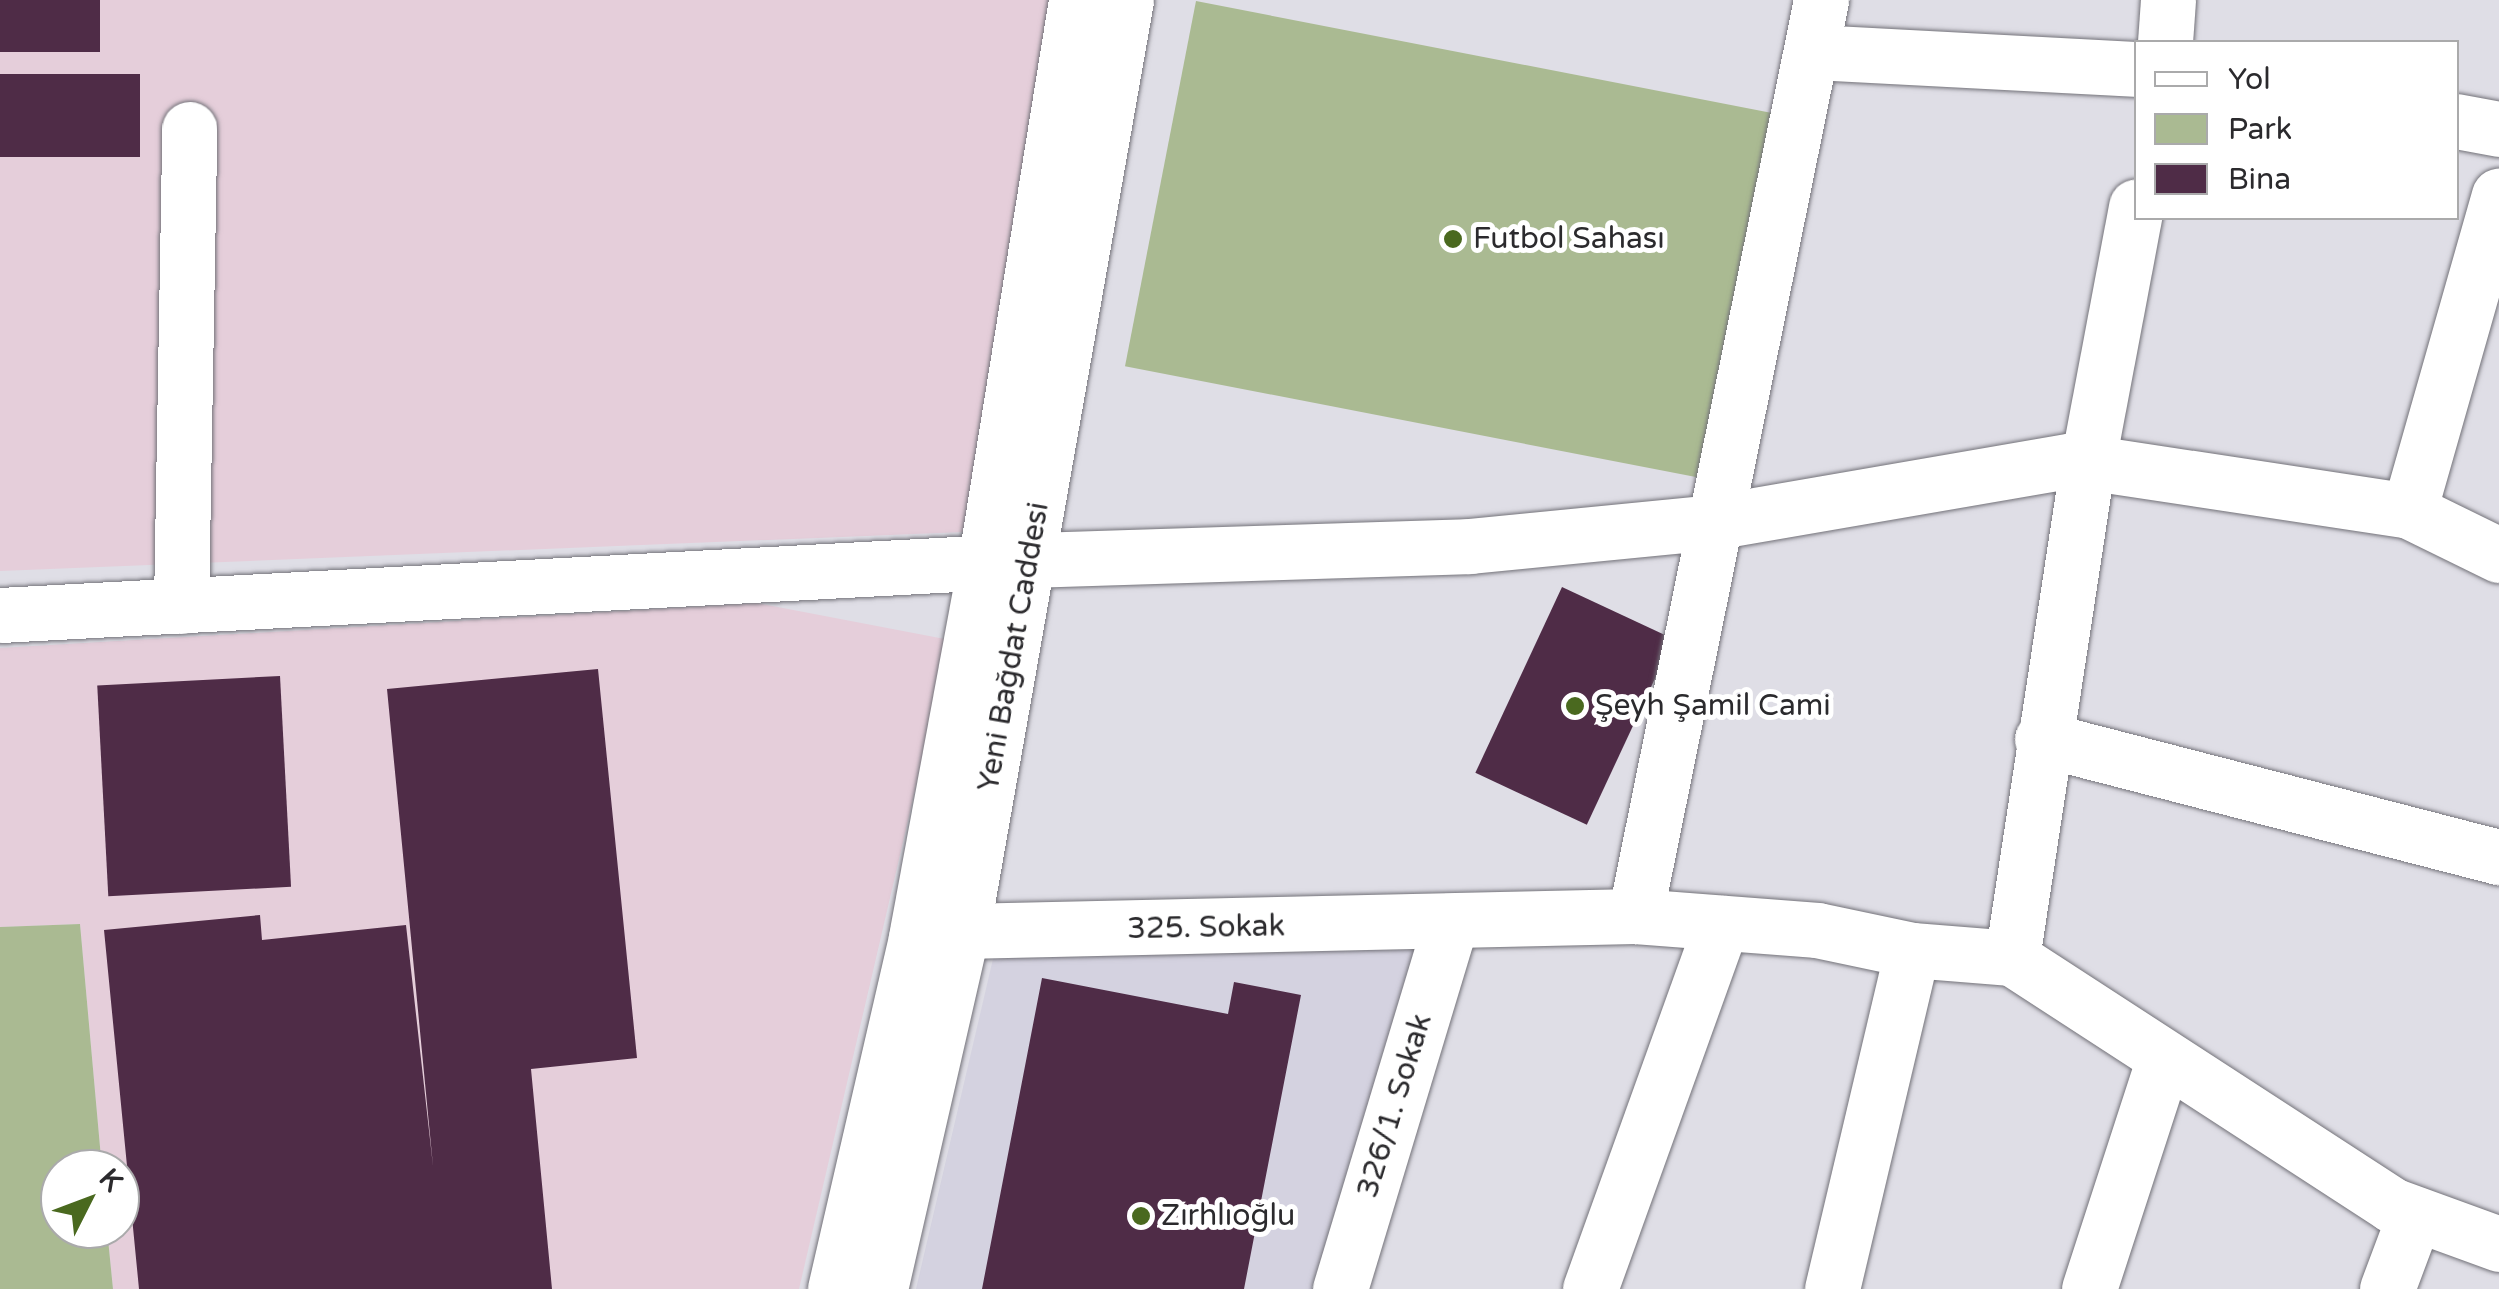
<!DOCTYPE html>
<html>
<head>
<meta charset="utf-8">
<style>
  body { margin:0 }
  #map { position:relative; width:2499px; height:1289px; overflow:hidden; background:#dfdee6; font-family:"Varela Round",sans-serif }
  div>[style] { position:absolute }
  .built>* { inset:0; background:#d4d2e0 }
  .industrial>* { inset:0; background:#e5ceda }
  .green>* { inset:0; background:#aaba92; transform-origin:0 0 }
  .building>* { inset:0; background:#4f2c47; transform-origin:0 0 }
  .roads { filter:drop-shadow(0 0 2px #737279) drop-shadow(0 0 2px #737279) }
  .minor>* { height:55px; margin:-27.5px; padding:0 27.5px; transform-origin:27.5px; border-radius:27.5px; background:#fff }
  .major>* { height:55px; margin:-27.5px; padding:0 27.5px; transform-origin:27.5px; border-radius:27.5px; background:#fff }
  .dots>* { width:28px; height:28px; translate:-50% -50%; box-sizing:border-box; border:5px solid #fff; border-radius:50% }
  span { translate:-50% -50%; white-space:nowrap; text-align:center; line-height:1.15; -webkit-text-stroke:10px #fff; paint-order:stroke }
  .poi-label { font-size:30px; color:#2b2a2d }
  .left { translate:0 -50%; text-align:left }
  .street-label { font-size:30px; color:#2b2a2d }
  .legend { position:absolute; left:2134px; top:40px; width:325px; height:180px; box-sizing:border-box; background:#fff; border:2px solid #aaaaab; margin:0; padding:12px 18px; list-style:none; font-size:30px; color:#2b2a2d }
  .legend li { display:flex; align-items:center; gap:20px; height:50px }
  .legend b { width:50px; border:2px solid #aaaaab }
  .north { position:absolute; left:40px; top:1149px; width:100px; height:100px; box-sizing:border-box; background:#fff; border:2px solid #aaaaab; border-radius:50%; rotate:48deg; font-size:28px; font-weight:700; line-height:40px; text-align:center; color:#2b2a2d }
  .north::after { content:''; display:block; margin:auto; width:35px; height:45px; background:#4a691f; clip-path:polygon(50% 0,100% 100%,50% 72%,0 100%) }
</style>
</head>
<body>
<div id="map">
  <div class="built">
    <i style="clip-path:polygon(996px 946px,1418px 950px,1314px 1289px,916px 1289px)"></i>
  </div>
  <div class="industrial">
    <i style="clip-path:polygon(0 0,1059px 0,964px 532px,0 571px)"></i>
    <i style="clip-path:polygon(757px 603px,950px 640px,799px 1289px,113px 1289px,107px 1229px,120px 1229px,120px 1169px,102px 1169px,80px 924px,0 927px,0 648px)"></i>
  </div>
  <div class="green">
    <i style="left:1196px;top:1px;width:592px;height:372px;rotate:11deg"></i>
    <i style="clip-path:polygon(80px 924px,102px 1169px,60px 1169px,60px 1229px,107px 1229px,113px 1289px,0 1289px,0 927px)"></i>
  </div>
  <div class="building">
    <i style="left:0;top:0;width:100px;height:52px"></i>
    <i style="left:0;top:74px;width:140px;height:83px"></i>
    <i style="left:1562px;top:587px;width:123px;height:205px;rotate:25deg"></i>
    <i style="clip-path:polygon(598px 669px,637px 1058px,531px 1069px,552px 1289px,139px 1289px,104px 930px,260px 915px,262px 940px,406px 925px,433px 1166px,387px 689px)"></i>
    <i style="left:280px;top:676px;width:211px;height:183px;rotate:87deg"></i>
    <i style="clip-path:polygon(1042px 978px,1228px 1014px,1234px 982px,1301px 995px,1244px 1289px,982px 1289px)"></i>
  </div>
  <div class="roads">
    <div class="minor">
      <i style="left:2165px;top:42px;width:42px;rotate:-85.9deg"></i>
      <i style="left:1813px;top:52px;width:323px;rotate:3deg"></i>
      <i style="left:2456px;top:121px;width:44px;rotate:10.5deg"></i>
      <i style="left:2409px;top:511px;width:328px;rotate:-74.1deg"></i>
      <i style="left:181px;top:606px;width:477px;rotate:-89deg"></i>
      <i style="left:0;top:615px;width:1032px;rotate:-3.05deg"></i>
      <i style="left:1031px;top:560px;width:439px;rotate:-1.8deg"></i>
      <i style="left:1470px;top:546px;width:245px;rotate:-5.6deg"></i>
      <i style="left:1714px;top:522px;width:364px;rotate:-9.8deg"></i>
      <i style="left:2073px;top:460px;width:340px;rotate:8.6deg"></i>
      <i style="left:2409px;top:511px;width:100px;rotate:26.1deg"></i>
      <i style="left:2042px;top:739px;width:472px;rotate:14.5deg"></i>
      <i style="left:1635px;top:916px;width:935px;rotate:-78.52deg"></i>
      <i style="left:962px;top:931px;width:673px;rotate:-1.28deg"></i>
      <i style="left:1635px;top:916px;width:183px;rotate:4.4deg"></i>
      <i style="left:1817px;top:930px;width:97px;rotate:11.9deg"></i>
      <i style="left:1912px;top:950px;width:100px;rotate:4.6deg"></i>
      <i style="left:2012px;top:958px;width:453px;rotate:33deg"></i>
      <i style="left:2392px;top:1205px;width:114px;rotate:20deg"></i>
      <i style="left:2012px;top:958px;width:503px;rotate:-81.31deg"></i>
      <i style="left:2088px;top:461px;width:259px;rotate:-79.3deg"></i>
      <i style="left:1340px;top:1289px;width:381px;rotate:-73.2deg"></i>
      <i style="left:1590px;top:1289px;width:389px;rotate:-70.2deg"></i>
      <i style="left:1832px;top:1289px;width:348px;rotate:-76.7deg"></i>
      <i style="left:2089px;top:1289px;width:240px;rotate:-72deg"></i>
      <i style="left:2387px;top:1289px;width:80px;rotate:-69.5deg"></i>
    </div>
    <div class="major">
      <i style="left:835px;top:1289px;width:361px;rotate:-77deg"></i>
      <i style="left:916px;top:937px;width:379px;rotate:-79.5deg"></i>
      <i style="left:985px;top:564px;width:571px;rotate:-80.83deg"></i>
      <i style="left:880px;top:1289px;width:367px;rotate:-77.1deg"></i>
      <i style="left:962px;top:931px;width:945px;rotate:-80.01deg"></i>
    </div>
  </div>
  <div class="dots">
    <i style="left:1453px;top:239px;background:#4a691f"></i>
    <i style="left:1575px;top:706px;background:#4a691f"></i>
    <i style="left:1141px;top:1216px;background:#4a691f"></i>
  </div>
  <div class="poi-label">
    <span class="left" style="left:1473px;top:239px">Futbol Sahası</span>
    <span class="left" style="left:1595px;top:706px">Şeyh Şamil Cami</span>
    <span class="left" style="left:1161px;top:1216px">Zırhlıoğlu</span>
  </div>
  <div class="street-label">
    <span style="left:1014px;top:647px;rotate:-80deg">Yeni Bağdat Caddesi</span>
    <span style="left:1206px;top:928px;rotate:-1deg">325. Sokak</span>
    <span style="left:1395px;top:1106px;rotate:-73deg">326/1. Sokak</span>
  </div>
  <ul class="legend">
  <li><b style="height:12px;background:#fff"></b>Yol</li>
  <li><b style="height:28px;background:#aaba92"></b>Park</li>
  <li><b style="height:28px;background:#4f2c47"></b>Bina</li>
  </ul>
  <div class="north">K</div>
</div>
</body>
</html>
